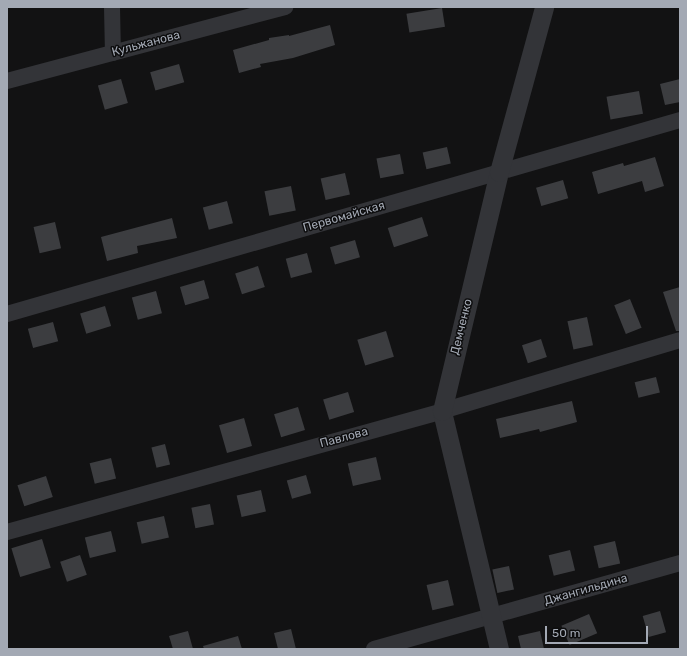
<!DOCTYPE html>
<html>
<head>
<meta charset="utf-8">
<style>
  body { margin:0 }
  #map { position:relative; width:687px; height:656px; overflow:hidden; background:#121213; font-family:Rubik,sans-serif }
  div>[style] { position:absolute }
  .building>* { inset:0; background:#3c3d40; transform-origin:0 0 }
  .minor>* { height:16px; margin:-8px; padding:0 8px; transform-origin:8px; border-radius:8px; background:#333438 }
  .tertiary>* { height:19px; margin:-9.5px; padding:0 9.5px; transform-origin:9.5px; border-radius:9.5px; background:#333438 }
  span { translate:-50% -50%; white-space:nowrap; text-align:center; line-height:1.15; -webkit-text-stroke:3px #0d0d0e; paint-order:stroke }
  .street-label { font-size:12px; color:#a3a9b4 }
  .frame { position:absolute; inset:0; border:8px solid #a3a9b4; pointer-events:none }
  .scale { position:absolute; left:545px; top:626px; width:103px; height:18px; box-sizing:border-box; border:2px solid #a3a9b4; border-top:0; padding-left:5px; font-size:12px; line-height:14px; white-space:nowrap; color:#a3a9b4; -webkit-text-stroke:3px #0d0d0e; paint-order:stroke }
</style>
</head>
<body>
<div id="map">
  <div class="building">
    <i style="left:442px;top:8px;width:19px;height:36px;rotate:81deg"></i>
    <i style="clip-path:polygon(330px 25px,335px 45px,293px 58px,260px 64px,261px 67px,239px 73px,233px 50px,269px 40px,269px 38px,289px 35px,289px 36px)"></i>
    <i style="left:179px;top:64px;width:19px;height:30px;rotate:74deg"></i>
    <i style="left:121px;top:79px;width:25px;height:24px;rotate:74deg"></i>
    <i style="clip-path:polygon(680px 79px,680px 102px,665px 105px,660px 84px)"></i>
    <i style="left:639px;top:91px;width:23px;height:33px;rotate:80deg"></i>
    <i style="left:447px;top:147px;width:17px;height:25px;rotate:77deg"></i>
    <i style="left:400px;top:154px;width:20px;height:24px;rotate:79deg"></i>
    <i style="clip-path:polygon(655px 157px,664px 186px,645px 192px,642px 181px,598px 194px,592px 172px,623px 163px,624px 166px)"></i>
    <i style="left:345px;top:173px;width:22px;height:25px;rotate:77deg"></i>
    <i style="left:563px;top:180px;width:19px;height:28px;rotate:74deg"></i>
    <i style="left:291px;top:186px;width:25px;height:27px;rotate:79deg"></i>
    <i style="left:227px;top:201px;width:23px;height:25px;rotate:75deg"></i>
    <i style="left:422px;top:217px;width:20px;height:36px;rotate:72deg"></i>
    <i style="clip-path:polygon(172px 218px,177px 238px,137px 246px,138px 253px,107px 261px,101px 237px)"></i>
    <i style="left:55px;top:222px;width:27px;height:22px;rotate:77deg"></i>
    <i style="left:355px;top:240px;width:18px;height:26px;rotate:74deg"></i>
    <i style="left:307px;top:253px;width:20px;height:22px;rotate:75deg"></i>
    <i style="left:258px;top:266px;width:22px;height:24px;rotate:72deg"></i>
    <i style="left:204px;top:280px;width:19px;height:25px;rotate:74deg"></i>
    <i style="clip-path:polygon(680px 287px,680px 331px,676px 331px,663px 292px)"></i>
    <i style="left:156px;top:291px;width:23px;height:25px;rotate:75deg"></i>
    <i style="left:630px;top:299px;width:31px;height:17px;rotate:68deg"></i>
    <i style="left:105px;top:306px;width:21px;height:26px;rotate:73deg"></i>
    <i style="left:587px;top:317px;width:29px;height:20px;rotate:78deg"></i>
    <i style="left:53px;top:322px;width:20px;height:26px;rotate:75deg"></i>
    <i style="left:386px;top:331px;width:27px;height:30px;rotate:73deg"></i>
    <i style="left:541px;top:339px;width:19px;height:20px;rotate:72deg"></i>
    <i style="left:656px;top:377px;width:16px;height:22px;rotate:76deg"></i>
    <i style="left:348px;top:392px;width:21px;height:26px;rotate:73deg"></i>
    <i style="clip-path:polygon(572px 401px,577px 422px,540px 432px,539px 429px,500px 438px,496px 419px)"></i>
    <i style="left:298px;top:407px;width:24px;height:25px;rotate:73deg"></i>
    <i style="left:244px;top:418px;width:29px;height:26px;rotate:74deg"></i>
    <i style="left:165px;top:444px;width:21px;height:14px;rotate:76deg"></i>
    <i style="left:376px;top:457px;width:23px;height:29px;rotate:77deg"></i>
    <i style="left:111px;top:458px;width:21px;height:22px;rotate:76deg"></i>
    <i style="left:306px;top:475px;width:19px;height:20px;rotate:74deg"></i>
    <i style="left:46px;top:476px;width:22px;height:30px;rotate:72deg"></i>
    <i style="left:261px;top:490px;width:22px;height:25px;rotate:77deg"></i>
    <i style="left:210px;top:504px;width:21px;height:19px;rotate:79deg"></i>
    <i style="left:164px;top:516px;width:22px;height:28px;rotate:77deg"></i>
    <i style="left:111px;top:531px;width:21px;height:27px;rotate:76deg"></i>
    <i style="left:42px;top:539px;width:30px;height:32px;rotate:73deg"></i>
    <i style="left:615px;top:541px;width:23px;height:22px;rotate:77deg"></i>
    <i style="left:570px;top:550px;width:21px;height:22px;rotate:76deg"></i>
    <i style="left:80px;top:555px;width:21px;height:21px;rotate:71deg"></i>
    <i style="left:509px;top:566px;width:24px;height:17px;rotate:78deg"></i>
    <i style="left:448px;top:580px;width:26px;height:22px;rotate:77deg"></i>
    <i style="left:660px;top:611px;width:22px;height:18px;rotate:74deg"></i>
    <i style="left:589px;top:614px;width:21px;height:30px;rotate:67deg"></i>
    <i style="clip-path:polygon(291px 629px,296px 649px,278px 649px,274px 633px)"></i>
    <i style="clip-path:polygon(188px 631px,193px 649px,173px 649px,169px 636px)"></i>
    <i style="clip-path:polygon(540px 631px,544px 649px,521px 649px,518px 636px)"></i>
    <i style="clip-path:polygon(238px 636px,242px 649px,204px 649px,203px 646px)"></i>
  </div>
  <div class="minor">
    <i style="left:112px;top:7px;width:46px;rotate:88.8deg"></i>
    <i style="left:7px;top:81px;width:288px;rotate:-14.9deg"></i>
    <i style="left:7px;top:314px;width:700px;rotate:-16.08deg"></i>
    <i style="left:7px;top:532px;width:452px;rotate:-15.5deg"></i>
    <i style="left:442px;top:411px;width:248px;rotate:-16.6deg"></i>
    <i style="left:374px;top:649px;width:318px;rotate:-15.7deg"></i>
  </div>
  <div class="tertiary">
    <i style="left:499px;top:649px;width:245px;rotate:-103.5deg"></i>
    <i style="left:442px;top:411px;width:246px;rotate:-76.6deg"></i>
    <i style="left:499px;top:172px;width:171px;rotate:-74.7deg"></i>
  </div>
  <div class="street-label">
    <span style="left:146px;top:44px;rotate:-15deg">Кульжанова</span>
    <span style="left:344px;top:217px;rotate:-16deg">Первомайская</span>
    <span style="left:462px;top:327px;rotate:-76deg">Демченко</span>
    <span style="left:344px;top:438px;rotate:-15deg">Павлова</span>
    <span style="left:586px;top:590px;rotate:-16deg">Джангильдина</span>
  </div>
  <div class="frame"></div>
  <div class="scale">50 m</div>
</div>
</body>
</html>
